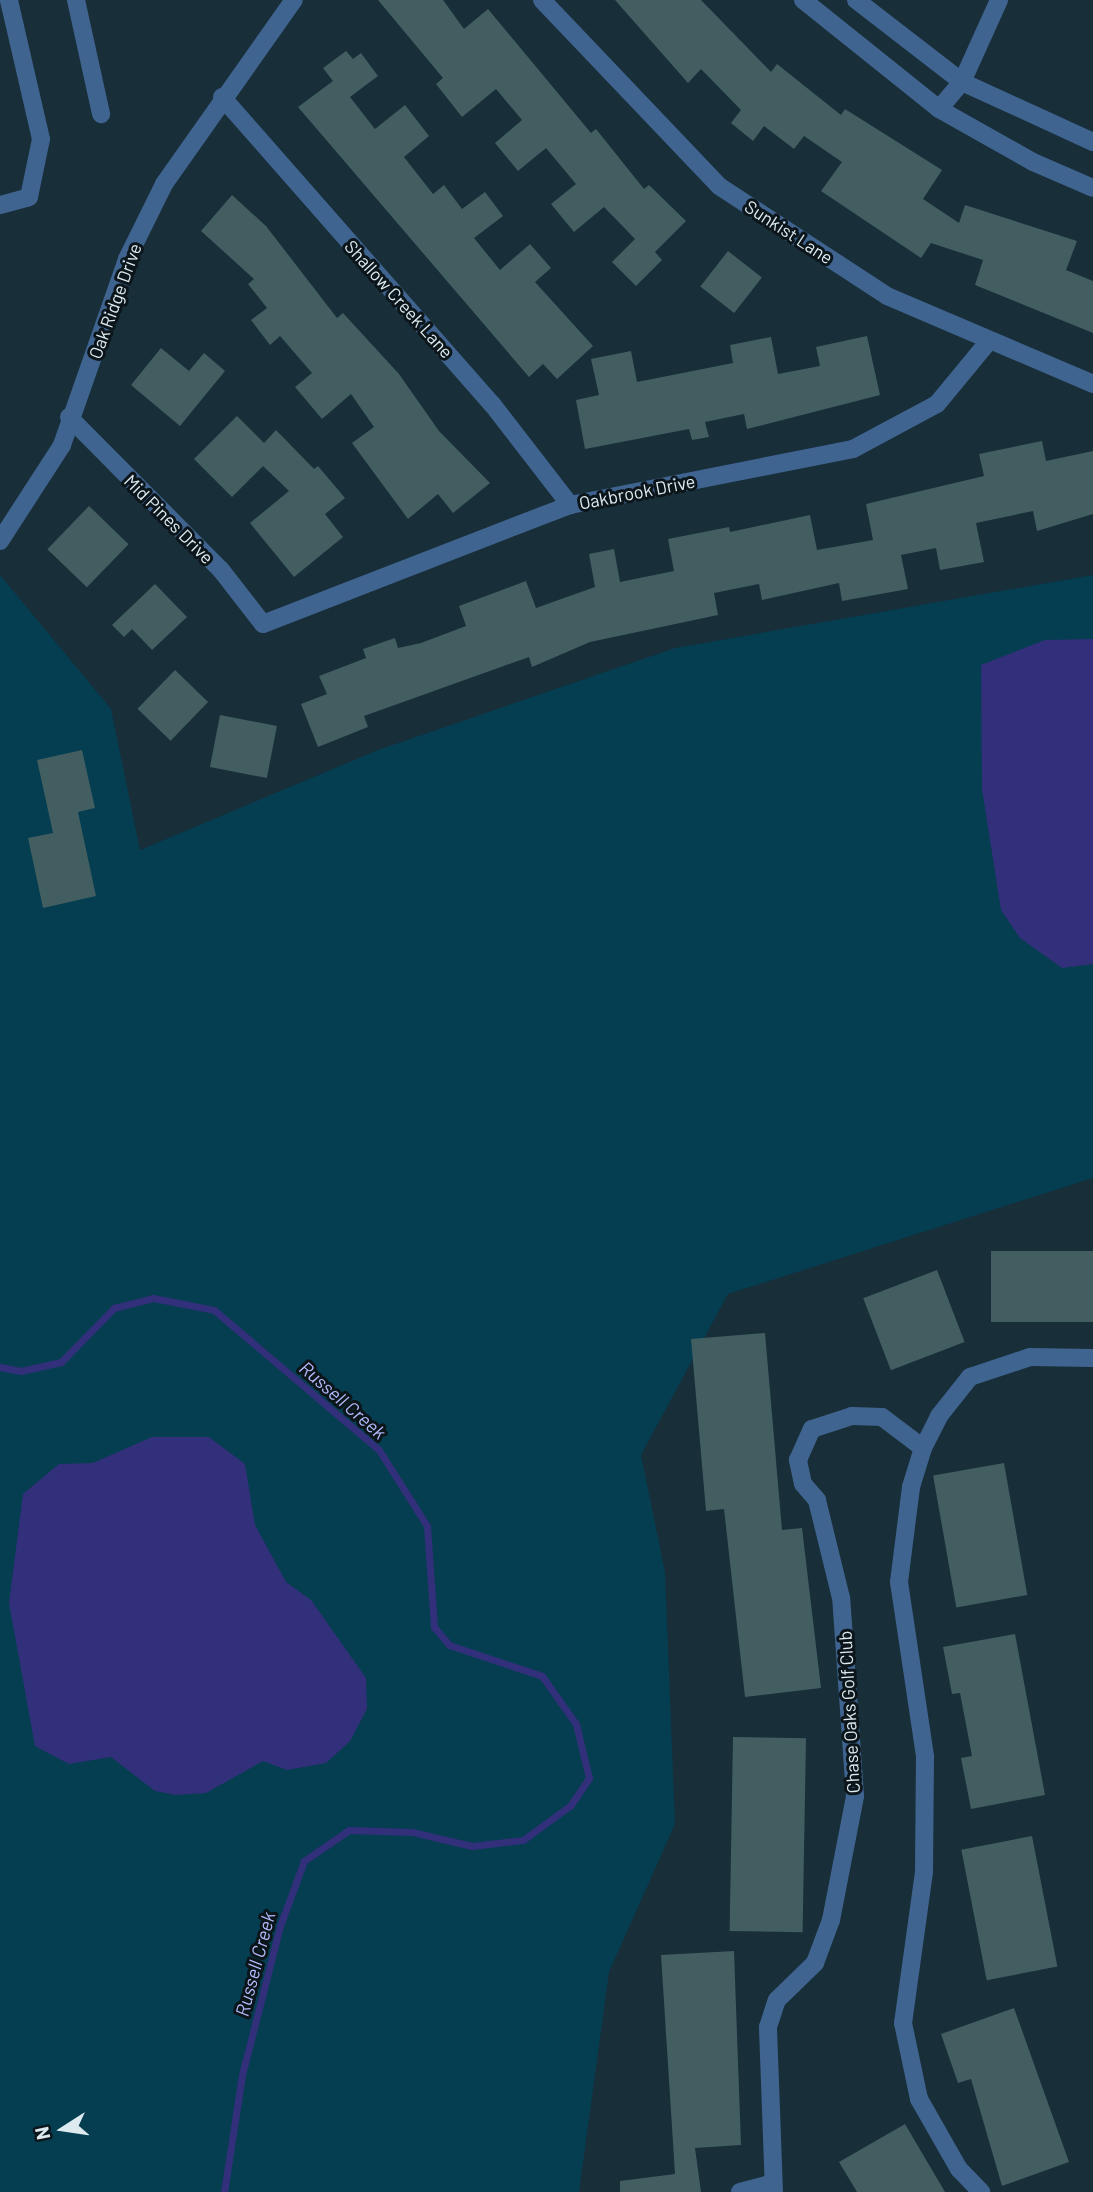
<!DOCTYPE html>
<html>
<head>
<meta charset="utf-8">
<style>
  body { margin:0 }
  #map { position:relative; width:1093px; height:2192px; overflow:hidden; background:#182e39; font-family:Barlow,sans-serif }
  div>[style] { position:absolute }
  .green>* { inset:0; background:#053d51 }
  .water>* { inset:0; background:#33307b }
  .stream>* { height:7px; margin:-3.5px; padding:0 3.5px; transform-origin:3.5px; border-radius:3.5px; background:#33307b }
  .building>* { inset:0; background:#425e61; transform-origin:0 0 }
  .minor>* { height:18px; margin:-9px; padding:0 9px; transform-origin:9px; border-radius:9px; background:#406490 }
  span { translate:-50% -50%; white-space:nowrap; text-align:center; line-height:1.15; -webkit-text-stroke:6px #0b151a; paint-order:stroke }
  .street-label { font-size:18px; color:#ddebf1 }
  .water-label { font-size:19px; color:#b4bafb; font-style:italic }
  .north { position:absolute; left:28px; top:2094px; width:70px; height:70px; -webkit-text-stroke:5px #0b151a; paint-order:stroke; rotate:258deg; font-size:19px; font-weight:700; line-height:28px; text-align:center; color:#ddebf1 }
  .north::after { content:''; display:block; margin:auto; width:24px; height:32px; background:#ddebf1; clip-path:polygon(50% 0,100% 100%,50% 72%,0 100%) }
</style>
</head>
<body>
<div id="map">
  <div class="green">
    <i style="clip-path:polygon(0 575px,111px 709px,140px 850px,378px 750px,675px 648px,1093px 575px,1093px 1178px,728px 1294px,641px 1455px,665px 1572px,675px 1824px,609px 1972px,579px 2192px,0 2192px)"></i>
  </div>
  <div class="water">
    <i style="clip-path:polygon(1093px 639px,1093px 964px,1062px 968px,1020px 938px,1001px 910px,982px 789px,981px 665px,1045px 640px)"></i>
    <i style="clip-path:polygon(152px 1437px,209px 1437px,245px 1464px,255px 1525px,286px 1582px,311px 1600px,366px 1678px,367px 1709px,350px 1741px,326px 1763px,287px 1770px,263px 1761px,206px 1793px,176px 1795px,155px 1791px,111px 1757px,69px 1764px,35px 1746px,9px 1603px,23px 1494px,59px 1464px,93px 1463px)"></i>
  </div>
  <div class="stream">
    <i style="left:0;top:1367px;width:21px;rotate:11deg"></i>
    <i style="left:21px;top:1371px;width:41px;rotate:-12.7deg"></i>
    <i style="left:61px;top:1362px;width:76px;rotate:-45.5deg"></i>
    <i style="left:114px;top:1308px;width:40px;rotate:-14.4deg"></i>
    <i style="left:153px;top:1298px;width:62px;rotate:11.1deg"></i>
    <i style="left:214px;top:1310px;width:216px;rotate:40.3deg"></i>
    <i style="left:379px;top:1450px;width:90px;rotate:57.7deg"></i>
    <i style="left:427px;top:1526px;width:101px;rotate:86deg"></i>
    <i style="left:434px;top:1627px;width:23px;rotate:50deg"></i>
    <i style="left:449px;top:1645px;width:98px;rotate:18.4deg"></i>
    <i style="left:542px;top:1676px;width:59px;rotate:54.7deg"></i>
    <i style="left:576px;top:1724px;width:56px;rotate:76.5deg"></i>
    <i style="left:589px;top:1778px;width:32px;rotate:124deg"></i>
    <i style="left:571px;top:1805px;width:59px;rotate:143.9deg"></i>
    <i style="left:523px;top:1840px;width:51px;rotate:173.3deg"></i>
    <i style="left:472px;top:1846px;width:62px;rotate:-166.9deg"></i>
    <i style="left:412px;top:1832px;width:63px;rotate:-178.2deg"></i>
    <i style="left:349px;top:1830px;width:55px;rotate:145.4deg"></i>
    <i style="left:304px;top:1861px;width:69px;rotate:110.3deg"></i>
    <i style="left:280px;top:1926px;width:154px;rotate:104.3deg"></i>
    <i style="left:242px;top:2075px;width:118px;rotate:98.7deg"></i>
  </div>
  <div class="building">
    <i style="clip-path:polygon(378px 0,443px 0,464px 29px,488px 9px,591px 133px,596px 129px,644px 189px,649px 185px,686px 221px,655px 252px,662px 260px,636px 286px,612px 262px,635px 239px,604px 207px,574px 232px,551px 204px,576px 184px,546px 148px,518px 171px,495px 143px,522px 120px,496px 89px,462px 117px,436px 84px,443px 78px)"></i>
    <i style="clip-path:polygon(615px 0,701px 0,771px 72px,777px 64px,841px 115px,845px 109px,942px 170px,923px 199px,959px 223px,965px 205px,1077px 241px,1066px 270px,1093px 281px,1093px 333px,975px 285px,983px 260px,931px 243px,921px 258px,821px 191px,842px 162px,804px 136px,794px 149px,764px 126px,753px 141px,731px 123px,741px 110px,701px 69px,688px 83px)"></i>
    <i style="clip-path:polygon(346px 51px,353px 59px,361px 53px,378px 76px,350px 97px,375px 129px,405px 105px,429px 136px,404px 157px,433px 194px,444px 185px,462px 209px,485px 192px,503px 216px,474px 238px,500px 270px,530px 244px,551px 268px,535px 282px,593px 346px,557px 379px,543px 364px,529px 377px,298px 107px,333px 81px,323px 68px)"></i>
    <i style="clip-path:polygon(232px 195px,266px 226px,337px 318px,343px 313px,399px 374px,439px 431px,490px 483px,453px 513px,438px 494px,408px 519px,352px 443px,374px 427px,351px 394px,322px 419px,295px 387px,312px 373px,280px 336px,270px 345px,251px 320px,267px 308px,248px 284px,254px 279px,201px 231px)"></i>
    <i style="left:728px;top:251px;width:43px;height:45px;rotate:38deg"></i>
    <i style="clip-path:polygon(867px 336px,880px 395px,747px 429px,744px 414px,705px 422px,709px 437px,692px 440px,689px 429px,585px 449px,576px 400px,599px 395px,591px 359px,631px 351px,637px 382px,733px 363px,730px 345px,771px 337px,778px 374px,820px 366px,816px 347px)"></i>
    <i style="clip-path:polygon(161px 348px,189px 371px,204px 353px,225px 371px,180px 426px,131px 385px)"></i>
    <i style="clip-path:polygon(237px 416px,264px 443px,276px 430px,314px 469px,318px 466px,345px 498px,325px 514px,343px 537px,294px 577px,250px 523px,289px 491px,263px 466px,232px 497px,194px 459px)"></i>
    <i style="clip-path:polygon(1042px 441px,1046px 461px,1093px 451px,1093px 514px,1037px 531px,1033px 511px,976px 523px,984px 562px,940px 570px,936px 548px,901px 555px,908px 589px,842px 601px,839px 583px,762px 600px,759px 584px,714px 593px,718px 615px,590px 642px,532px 667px,529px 657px,364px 716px,368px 727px,318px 747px,301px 704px,327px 694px,319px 676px,366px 658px,363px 649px,395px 638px,398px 648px,421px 643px,466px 626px,459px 606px,526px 581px,536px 608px,595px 587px,589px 554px,614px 549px,620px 582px,674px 571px,668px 539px,729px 527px,730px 532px,810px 515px,817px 550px,873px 540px,866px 504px,984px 476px,979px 454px)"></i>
    <i style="left:89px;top:506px;width:55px;height:60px;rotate:44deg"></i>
    <i style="clip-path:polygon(155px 584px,187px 617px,152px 650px,132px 629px,124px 637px,112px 625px)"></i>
    <i style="left:175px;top:670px;width:46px;height:54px;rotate:44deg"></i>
    <i style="left:220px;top:715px;width:58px;height:53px;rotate:11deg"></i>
    <i style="clip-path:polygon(82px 750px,95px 808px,78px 812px,96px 896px,43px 908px,28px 838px,53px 833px,37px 760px)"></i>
    <i style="left:1093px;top:1251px;width:71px;height:102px;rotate:90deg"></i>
    <i style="left:937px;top:1270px;width:77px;height:79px;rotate:69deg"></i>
    <i style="clip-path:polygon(765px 1333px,782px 1530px,802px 1528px,821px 1688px,745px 1697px,724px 1509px,706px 1511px,691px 1339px)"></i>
    <i style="left:1004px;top:1463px;width:134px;height:72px;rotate:80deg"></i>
    <i style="clip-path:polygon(1015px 1634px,1045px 1795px,971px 1809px,961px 1758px,972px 1756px,960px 1693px,952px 1694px,943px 1647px)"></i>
    <i style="left:733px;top:1737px;width:73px;height:194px;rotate:1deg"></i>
    <i style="left:1032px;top:1836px;width:133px;height:72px;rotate:79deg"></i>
    <i style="clip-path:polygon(734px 1951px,741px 2145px,695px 2148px,701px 2192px,620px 2192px,620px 2181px,675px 2174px,661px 1955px)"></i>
    <i style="clip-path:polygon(1014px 2008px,1069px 2162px,1002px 2186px,971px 2079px,958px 2083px,941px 2034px)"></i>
    <i style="clip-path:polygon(905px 2124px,945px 2192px,857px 2192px,839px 2162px)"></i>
  </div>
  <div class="minor">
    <i style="left:76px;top:0;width:117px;rotate:77.6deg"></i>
    <i style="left:542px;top:0;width:257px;rotate:46.4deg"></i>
    <i style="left:719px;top:186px;width:201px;rotate:33.2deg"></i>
    <i style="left:887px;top:296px;width:224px;rotate:23.1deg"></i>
    <i style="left:803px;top:0;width:174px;rotate:38.7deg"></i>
    <i style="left:939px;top:109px;width:108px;rotate:29.4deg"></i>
    <i style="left:1033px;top:162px;width:65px;rotate:23.4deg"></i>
    <i style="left:856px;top:0;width:134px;rotate:37.7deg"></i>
    <i style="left:962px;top:82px;width:144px;rotate:24.6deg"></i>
    <i style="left:222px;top:97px;width:409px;rotate:48.7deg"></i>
    <i style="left:492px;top:404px;width:128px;rotate:52.3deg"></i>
    <i style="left:939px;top:109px;width:35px;rotate:-50deg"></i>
    <i style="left:962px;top:82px;width:90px;rotate:-65.7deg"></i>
    <i style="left:0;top:205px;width:30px;rotate:-15deg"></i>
    <i style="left:29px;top:197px;width:59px;rotate:-78.3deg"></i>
    <i style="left:41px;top:139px;width:143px;rotate:-103deg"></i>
    <i style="left:69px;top:417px;width:216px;rotate:45.2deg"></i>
    <i style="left:221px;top:570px;width:68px;rotate:52.1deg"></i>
    <i style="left:263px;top:624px;width:329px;rotate:-21.2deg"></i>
    <i style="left:570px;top:505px;width:288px;rotate:-11.2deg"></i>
    <i style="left:853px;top:449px;width:95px;rotate:-28.2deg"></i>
    <i style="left:937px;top:404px;width:82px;rotate:-50.5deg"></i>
    <i style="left:0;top:541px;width:114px;rotate:-57.1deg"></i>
    <i style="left:62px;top:445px;width:197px;rotate:-70.7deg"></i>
    <i style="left:127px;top:259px;width:84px;rotate:-63.7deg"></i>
    <i style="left:164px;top:184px;width:225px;rotate:-54.8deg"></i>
    <i style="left:923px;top:1448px;width:36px;rotate:-63deg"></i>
    <i style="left:939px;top:1416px;width:50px;rotate:-51.5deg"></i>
    <i style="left:970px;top:1377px;width:63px;rotate:-18.4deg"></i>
    <i style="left:1030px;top:1357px;width:63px;rotate:0.9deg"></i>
    <i style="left:740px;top:2192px;width:34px;rotate:-15deg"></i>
    <i style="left:774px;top:2192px;width:165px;rotate:-92.1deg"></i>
    <i style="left:768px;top:2027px;width:28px;rotate:-72deg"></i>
    <i style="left:777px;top:2000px;width:53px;rotate:-44.2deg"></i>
    <i style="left:815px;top:1963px;width:46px;rotate:-69.6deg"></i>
    <i style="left:831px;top:1920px;width:126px;rotate:-79deg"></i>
    <i style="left:855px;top:1796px;width:198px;rotate:-94deg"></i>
    <i style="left:841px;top:1598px;width:101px;rotate:-103.8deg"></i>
    <i style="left:817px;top:1500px;width:21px;rotate:-131deg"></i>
    <i style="left:803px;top:1484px;width:25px;rotate:-102deg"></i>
    <i style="left:798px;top:1460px;width:34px;rotate:-66deg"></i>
    <i style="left:812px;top:1429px;width:42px;rotate:-18deg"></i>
    <i style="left:852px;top:1416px;width:30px;rotate:2deg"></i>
    <i style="left:882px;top:1417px;width:51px;rotate:37.1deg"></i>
    <i style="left:923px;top:1448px;width:41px;rotate:107.1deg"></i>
    <i style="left:911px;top:1487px;width:96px;rotate:97.2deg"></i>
    <i style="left:899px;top:1582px;width:177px;rotate:81.5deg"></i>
    <i style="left:925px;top:1757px;width:115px;rotate:90.5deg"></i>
    <i style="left:924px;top:1872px;width:152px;rotate:97.9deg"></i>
    <i style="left:903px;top:2023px;width:78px;rotate:78.1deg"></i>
    <i style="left:919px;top:2099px;width:81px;rotate:60.3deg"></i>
    <i style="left:959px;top:2169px;width:32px;rotate:46deg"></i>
  </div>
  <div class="street-label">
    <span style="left:789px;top:232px;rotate:33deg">Sunkist Lane</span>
    <span style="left:399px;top:299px;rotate:48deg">Shallow Creek Lane</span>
    <span style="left:115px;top:301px;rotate:-70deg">Oak Ridge Drive</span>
    <span style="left:637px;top:492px;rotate:-11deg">Oakbrook Drive</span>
    <span style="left:169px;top:519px;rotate:45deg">Mid Pines Drive</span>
    <span style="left:849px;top:1712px;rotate:-93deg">Chase Oaks Golf Club</span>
  </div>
  <div class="water-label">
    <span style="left:343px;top:1400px;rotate:41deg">Russell Creek</span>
    <span style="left:255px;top:1964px;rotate:-75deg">Russell Creek</span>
  </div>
  <div class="north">N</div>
</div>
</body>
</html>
